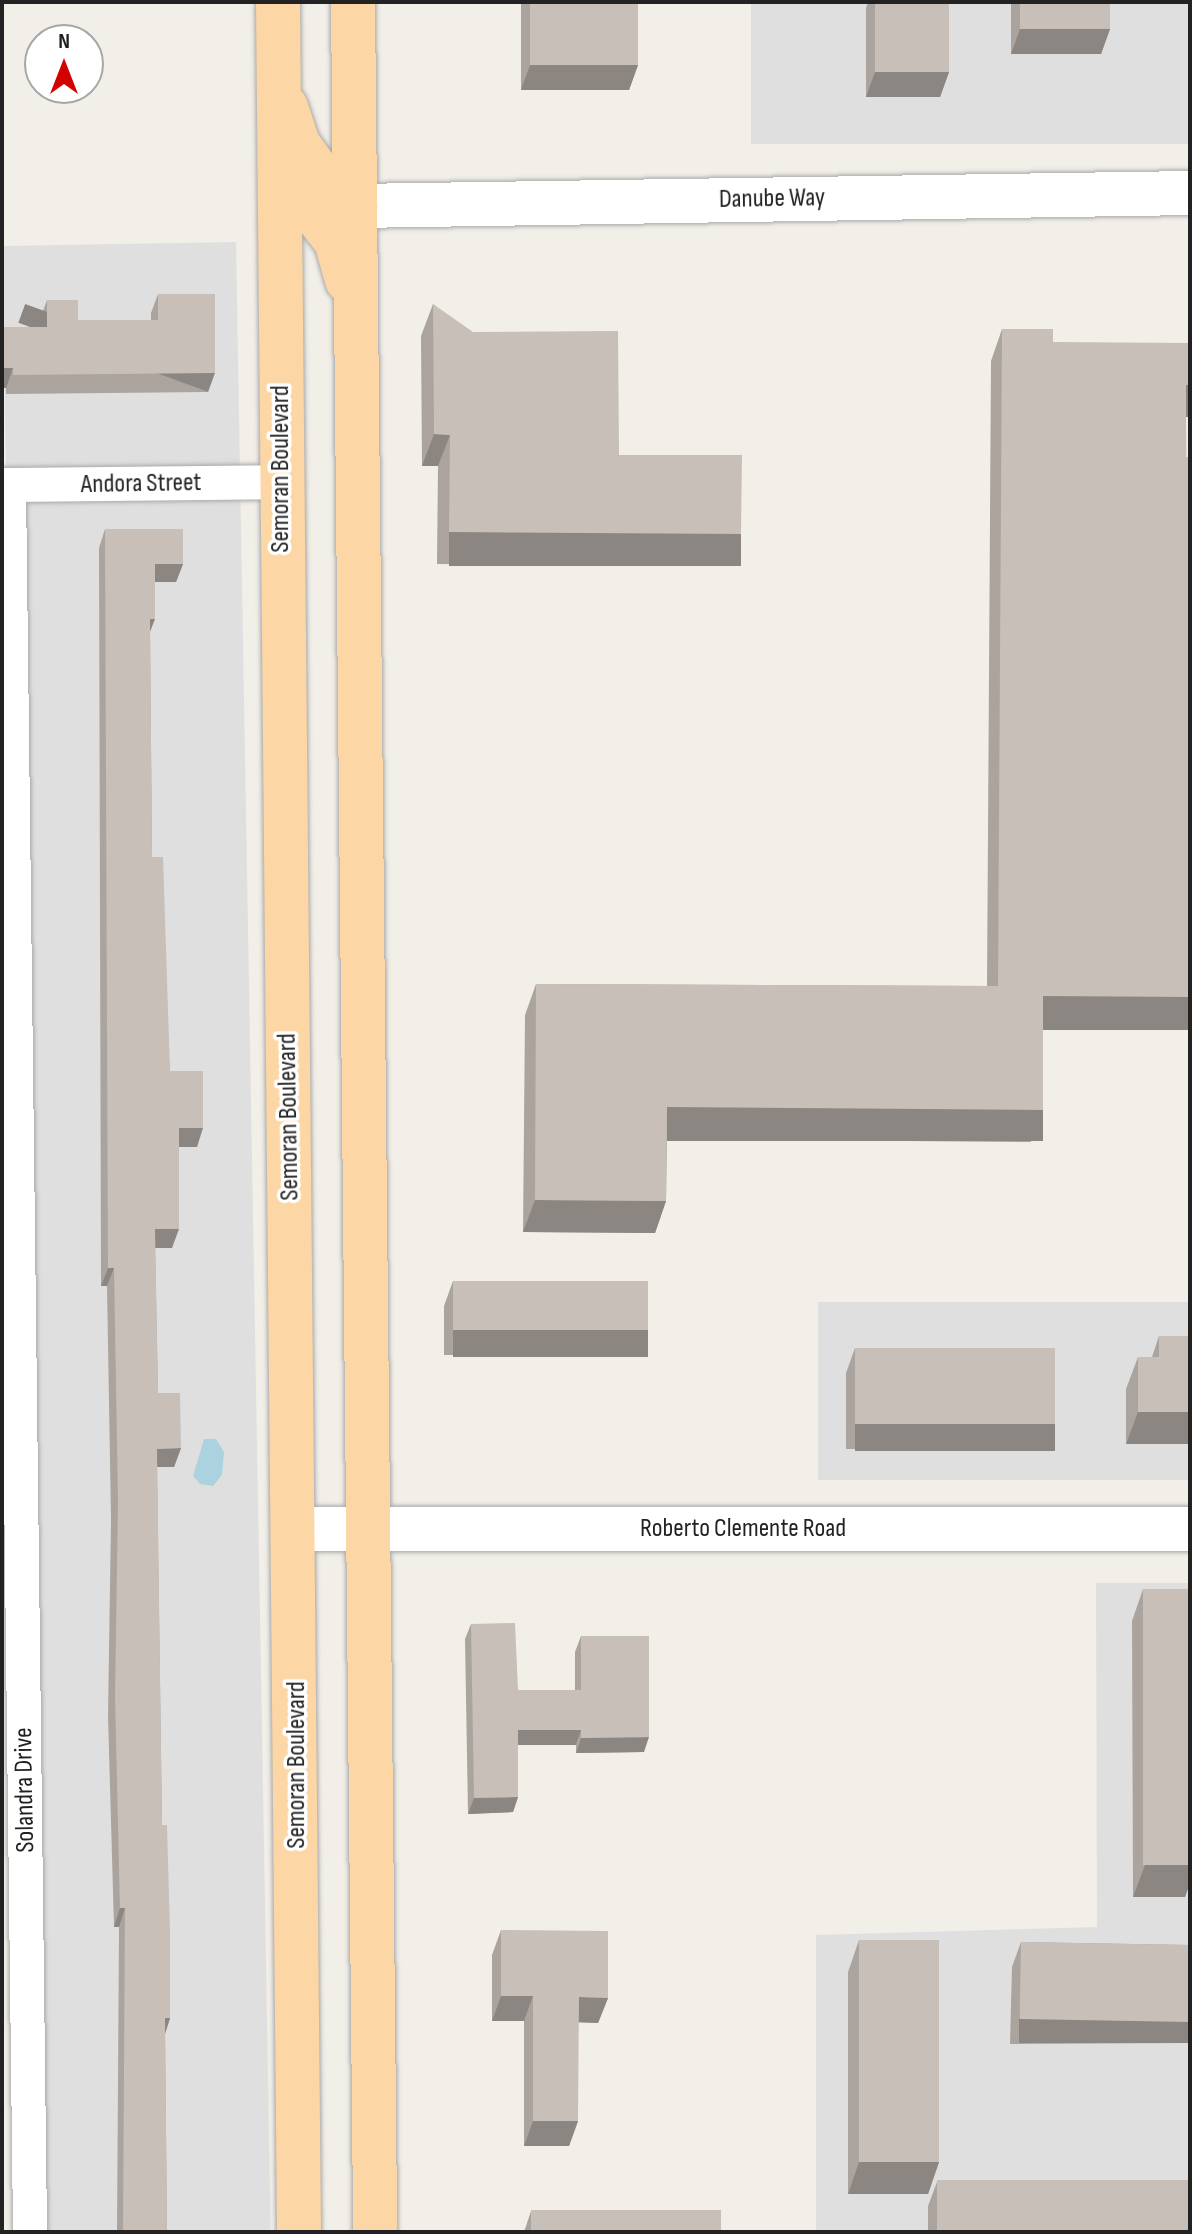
<!DOCTYPE html>
<html>
<head>
<meta charset="utf-8">
<style>
  body { margin:0 }
  #map { position:relative; width:1192px; height:2234px; overflow:hidden; background:#f2efe9; font-family:"Sofia Sans Condensed",sans-serif }
  div>[style] { position:absolute }
  .residential>* { inset:0; background:#e0dfdf; transform-origin:0 0 }
  .water>* { inset:0; background:#aad3df }
  .roads { filter:drop-shadow(0 0 2px #a9a9a9) drop-shadow(0 0 2px #a9a9a9) }
  .minor>* { height:34px; margin:-17px; padding:0 17px; transform-origin:17px; border-radius:17px; background:#fff }
  .tertiary>* { height:44px; margin:-22px; padding:0 22px; transform-origin:22px; border-radius:22px; background:#fff }
  .primary>* { height:44px; margin:-22px; padding:0 22px; transform-origin:22px; border-radius:22px; background:#fcd6a4 }
  .wall>* { inset:0; background:#aba49e }
  .shaded-wall>* { inset:0; background:#8b8681; transform-origin:0 0 }
  .building>* { inset:0; background:#c7bfb8; transform-origin:0 0 }
  span { translate:-50% -50%; white-space:nowrap; text-align:center; line-height:1.15; -webkit-text-stroke:7px #fff; paint-order:stroke }
  .street-label { font-size:26px; color:#222 }
  .frame { position:absolute; inset:0; border:4px solid #222; pointer-events:none }
  .north { position:absolute; left:24px; top:24px; width:80px; height:80px; box-sizing:border-box; background:#fff; border:2px solid #a7a7a7; border-radius:50%; rotate:0deg; font-size:22px; font-weight:700; line-height:32px; text-align:center; color:#222 }
  .north::after { content:''; display:block; margin:auto; width:28px; height:36px; background:#d40000; clip-path:polygon(50% 0,100% 100%,50% 72%,0 100%) }
</style>
</head>
<body>
<div id="map">
  <div class="residential">
    <i style="left:751px;top:2px;width:439px;height:142px"></i>
    <i style="left:236px;top:242px;width:1990px;height:234px;rotate:89deg"></i>
    <i style="left:1190px;top:1302px;width:178px;height:372px;rotate:90deg"></i>
    <i style="clip-path:polygon(1096px 1583px,1190px 1583px,1190px 2232px,816px 2232px,816px 1935px,1097px 1927px)"></i>
  </div>
  <div class="water">
    <i style="clip-path:polygon(204px 1439px,216px 1439px,224px 1452px,222px 1475px,213px 1486px,200px 1484px,193px 1476px)"></i>
  </div>
  <div class="roads">
    <div class="minor">
      <i style="left:2px;top:485px;width:279px;rotate:-0.6deg"></i>
      <i style="left:9px;top:485px;width:1747px;rotate:89.31deg"></i>
    </div>
    <div class="tertiary">
      <i style="left:355px;top:206px;width:835px;rotate:-0.89deg"></i>
      <i style="left:295px;top:1529px;width:895px"></i>
    </div>
    <div class="primary">
      <i style="left:278px;top:2px;width:2230px;rotate:89.46deg"></i>
      <i style="left:353px;top:2px;width:2230px;rotate:89.43deg"></i>
      <i style="left:286px;top:107px;width:39px;rotate:72deg"></i>
      <i style="left:298px;top:144px;width:49px;rotate:54.1deg"></i>
      <i style="left:327px;top:184px;width:36px;rotate:38deg"></i>
      <i style="left:280px;top:194px;width:39px;rotate:29deg"></i>
      <i style="left:314px;top:213px;width:36px;rotate:52deg"></i>
      <i style="left:336px;top:241px;width:41px;rotate:74.2deg"></i>
    </div>
  </div>
  <div class="wall">
    <i style="clip-path:polygon(521px 2px,638px 2px,638px 65px,629px 90px,521px 90px)"></i>
    <i style="clip-path:polygon(868px 2px,949px 2px,949px 72px,940px 97px,866px 97px,866px 8px)"></i>
    <i style="clip-path:polygon(1011px 2px,1110px 2px,1110px 29px,1101px 54px,1011px 54px)"></i>
    <i style="clip-path:polygon(158px 294px,208px 392px,6px 394px,6px 388px,2px 388px,2px 327px,40px 327px,40px 319px,47px 300px,78px 320px,151px 320px,151px 313px)"></i>
    <i style="clip-path:polygon(433px 304px,619px 455px,741px 534px,730px 566px,437px 564px,438px 466px,422px 466px,421px 336px)"></i>
    <i style="clip-path:polygon(1002px 329px,1053px 342px,1190px 417px,1186px 417px,1190px 1029px,1043px 1028px,1031px 1142px,667px 1139px,666px 1201px,655px 1233px,523px 1232px,525px 1015px,536px 984px,987px 986px,991px 361px)"></i>
    <i style="clip-path:polygon(105px 529px,183px 564px,176px 582px,155px 582px,150px 632px,152px 857px,170px 1071px,197px 1147px,179px 1147px,172px 1248px,155px 1248px,158px 1393px,181px 1448px,174px 1467px,157px 1467px,162px 1825px,170px 2018px,165px 2034px,167px 2232px,117px 2232px,119px 1927px,114px 1927px,108px 1716px,111px 1520px,107px 1286px,101px 1286px,99px 548px)"></i>
    <i style="clip-path:polygon(453px 1281px,639px 1355px,444px 1355px,444px 1306px)"></i>
    <i style="clip-path:polygon(1159px 1336px,1190px 1336px,1126px 1444px,1126px 1389px,1138px 1357px,1152px 1357px)"></i>
    <i style="clip-path:polygon(855px 1348px,1055px 1424px,1046px 1449px,846px 1449px,846px 1373px)"></i>
    <i style="clip-path:polygon(1143px 1589px,1190px 1589px,1190px 1883px,1185px 1897px,1133px 1897px,1132px 1621px)"></i>
    <i style="clip-path:polygon(471px 1624px,518px 1690px,575px 1690px,575px 1652px,581px 1636px,644px 1752px,576px 1753px,576px 1745px,518px 1745px,518px 1797px,513px 1812px,468px 1814px,465px 1639px)"></i>
    <i style="clip-path:polygon(501px 1930px,608px 1998px,598px 2023px,578px 2022px,578px 2121px,569px 2146px,524px 2146px,524px 2021px,492px 2021px,492px 1955px)"></i>
    <i style="clip-path:polygon(859px 1940px,939px 2162px,928px 2194px,848px 2194px,848px 1972px)"></i>
    <i style="clip-path:polygon(1021px 1942px,1190px 1945px,1190px 2043px,1010px 2044px,1012px 1967px)"></i>
    <i style="clip-path:polygon(937px 2182px,1190px 2232px,928px 2232px,928px 2206px)"></i>
    <i style="clip-path:polygon(531px 2211px,721px 2232px,524px 2232px)"></i>
  </div>
  <div class="shaded-wall">
    <i style="clip-path:polygon(1020px 29px,1110px 29px,1101px 54px,1011px 54px)"></i>
    <i style="clip-path:polygon(530px 65px,638px 65px,629px 90px,521px 90px)"></i>
    <i style="clip-path:polygon(875px 72px,949px 72px,940px 97px,866px 97px)"></i>
    <i style="clip-path:polygon(2px 368px,13px 368px,6px 388px,2px 388px)"></i>
    <i style="left:215px;top:373px;width:20px;height:202px;rotate:110deg"></i>
    <i style="clip-path:polygon(1186px 385px,1190px 385px,1190px 417px,1174px 417px)"></i>
    <i style="clip-path:polygon(434px 434px,450px 435px,438px 466px,422px 466px)"></i>
    <i style="left:449px;top:532px;width:292px;height:34px"></i>
    <i style="clip-path:polygon(155px 564px,183px 564px,176px 582px,148px 582px)"></i>
    <i style="clip-path:polygon(150px 619px,155px 619px,148px 637px)"></i>
    <i style="left:1043px;top:996px;width:147px;height:34px"></i>
    <i style="left:667px;top:1107px;width:376px;height:34px"></i>
    <i style="clip-path:polygon(179px 1128px,203px 1128px,197px 1147px,172px 1147px)"></i>
    <i style="clip-path:polygon(535px 1200px,666px 1201px,655px 1233px,523px 1232px)"></i>
    <i style="clip-path:polygon(155px 1229px,179px 1229px,172px 1248px,148px 1248px)"></i>
    <i style="clip-path:polygon(108px 1268px,114px 1268px,107px 1286px,101px 1286px)"></i>
    <i style="left:453px;top:1330px;width:195px;height:27px"></i>
    <i style="clip-path:polygon(1138px 1412px,1190px 1412px,1190px 1444px,1126px 1444px)"></i>
    <i style="left:855px;top:1424px;width:200px;height:27px"></i>
    <i style="clip-path:polygon(181px 1448px,174px 1467px,150px 1467px,157px 1449px)"></i>
    <i style="clip-path:polygon(518px 1730px,581px 1730px,576px 1745px,512px 1745px)"></i>
    <i style="clip-path:polygon(649px 1737px,644px 1752px,576px 1753px,581px 1738px)"></i>
    <i style="clip-path:polygon(518px 1797px,513px 1812px,468px 1814px,474px 1798px)"></i>
    <i style="clip-path:polygon(1190px 1862px,1190px 1883px,1185px 1897px,1133px 1897px,1145px 1865px)"></i>
    <i style="clip-path:polygon(120px 1908px,125px 1908px,119px 1927px,114px 1927px)"></i>
    <i style="clip-path:polygon(501px 1996px,533px 1996px,524px 2021px,492px 2021px)"></i>
    <i style="clip-path:polygon(579px 1997px,608px 1998px,598px 2023px,570px 2022px)"></i>
    <i style="clip-path:polygon(165px 2018px,170px 2018px,164px 2037px)"></i>
    <i style="left:1190px;top:2018px;width:25px;height:171px;rotate:90deg"></i>
    <i style="clip-path:polygon(533px 2121px,578px 2121px,569px 2146px,524px 2146px)"></i>
    <i style="clip-path:polygon(859px 2162px,939px 2162px,928px 2194px,848px 2194px)"></i>
  </div>
  <div class="building">
    <i style="left:530px;top:2px;width:108px;height:63px"></i>
    <i style="left:875px;top:2px;width:74px;height:70px"></i>
    <i style="left:1020px;top:2px;width:90px;height:27px"></i>
    <i style="clip-path:polygon(158px 294px,215px 294px,215px 373px,13px 375px,13px 368px,2px 368px,2px 327px,47px 327px,47px 300px,78px 300px,78px 320px,158px 320px)"></i>
    <i style="clip-path:polygon(433px 304px,473px 332px,618px 331px,619px 455px,742px 455px,741px 534px,449px 532px,450px 435px,434px 434px)"></i>
    <i style="clip-path:polygon(1002px 329px,1053px 329px,1053px 342px,1190px 343px,1190px 385px,1186px 385px,1186px 457px,1190px 457px,1190px 997px,1043px 996px,1043px 1110px,667px 1107px,666px 1201px,535px 1200px,536px 984px,998px 986px)"></i>
    <i style="clip-path:polygon(105px 529px,183px 529px,183px 564px,155px 564px,155px 619px,150px 619px,152px 857px,163px 857px,170px 1071px,203px 1071px,203px 1128px,179px 1128px,179px 1229px,155px 1229px,158px 1393px,180px 1393px,181px 1448px,157px 1449px,162px 1825px,167px 1825px,170px 1932px,170px 2018px,165px 2018px,167px 2232px,123px 2232px,125px 1908px,120px 1908px,115px 1697px,118px 1502px,114px 1268px,108px 1268px)"></i>
    <i style="left:453px;top:1281px;width:195px;height:49px"></i>
    <i style="clip-path:polygon(1159px 1336px,1190px 1336px,1190px 1412px,1138px 1412px,1138px 1357px,1159px 1357px)"></i>
    <i style="left:855px;top:1348px;width:200px;height:76px"></i>
    <i style="left:1143px;top:1589px;width:47px;height:276px"></i>
    <i style="clip-path:polygon(515px 1623px,518px 1690px,581px 1690px,581px 1636px,649px 1636px,649px 1737px,581px 1738px,581px 1730px,518px 1730px,518px 1797px,474px 1798px,471px 1624px)"></i>
    <i style="clip-path:polygon(501px 1930px,608px 1931px,608px 1998px,579px 1997px,578px 2121px,533px 2121px,533px 1996px,501px 1996px)"></i>
    <i style="left:859px;top:1940px;width:80px;height:222px"></i>
    <i style="left:1021px;top:1942px;width:169px;height:77px;rotate:1deg"></i>
    <i style="left:1190px;top:2180px;width:52px;height:253px;rotate:90deg"></i>
    <i style="left:721px;top:2210px;width:22px;height:190px;rotate:90deg"></i>
  </div>
  <div class="street-label">
    <span style="left:772px;top:199px;rotate:-1deg">Danube Way</span>
    <span style="left:281px;top:469px;rotate:-90deg">Semoran Boulevard</span>
    <span style="left:141px;top:484px;rotate:-1deg">Andora Street</span>
    <span style="left:289px;top:1117px;rotate:-91deg">Semoran Boulevard</span>
    <span style="left:743px;top:1529px">Roberto Clemente Road</span>
    <span style="left:297px;top:1765px;rotate:-90deg">Semoran Boulevard</span>
    <span style="left:25px;top:1790px;rotate:-91deg">Solandra Drive</span>
  </div>
  <div class="frame"></div>
  <div class="north">N</div>
</div>
</body>
</html>
